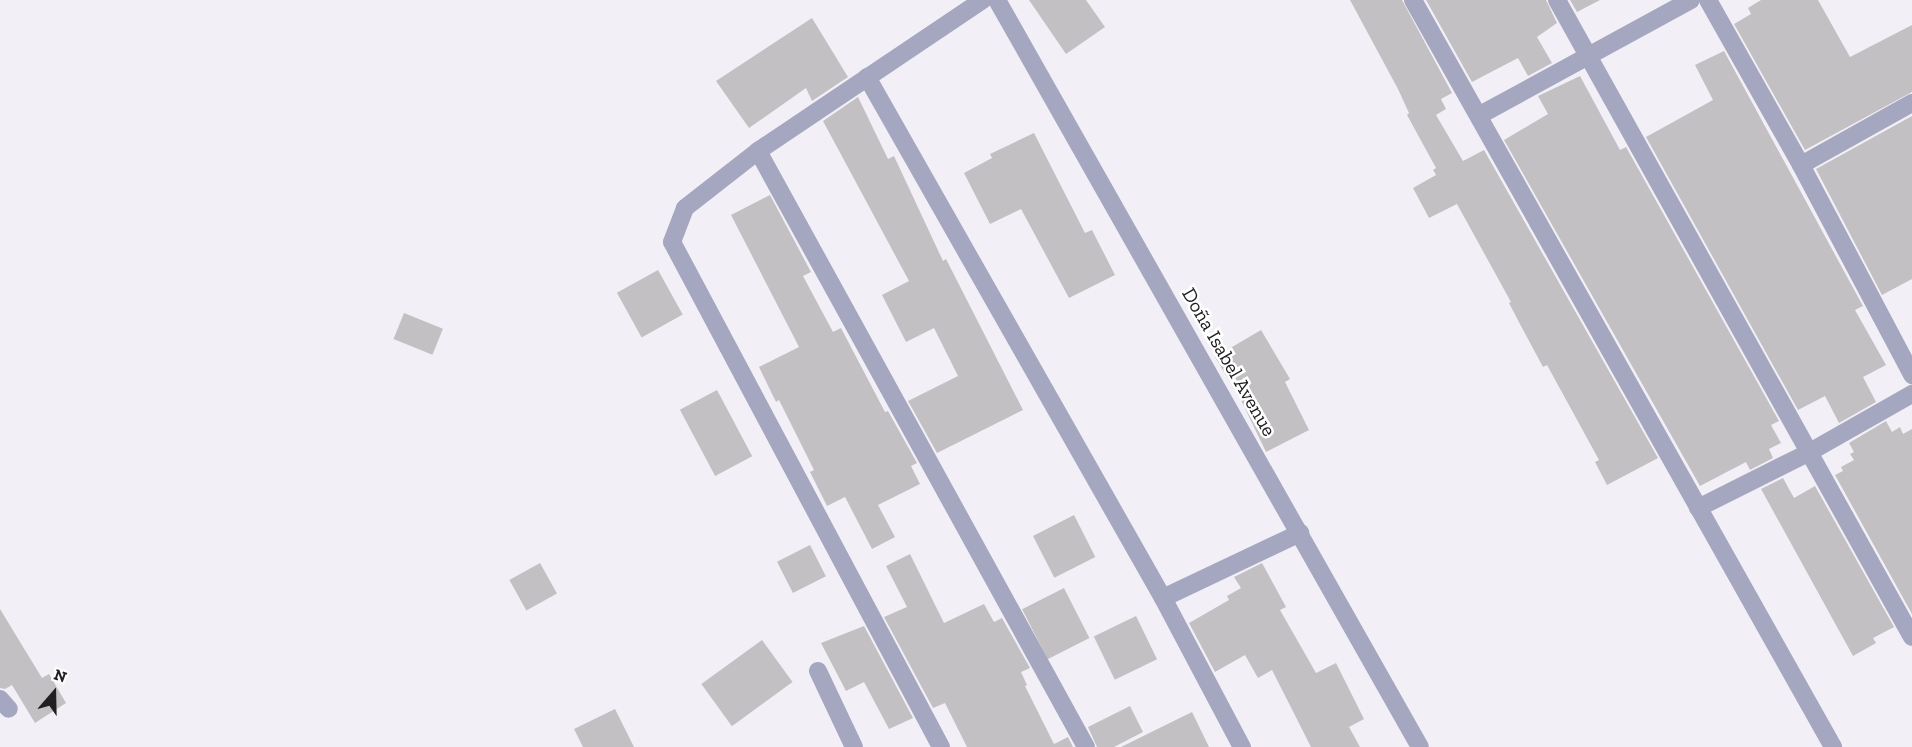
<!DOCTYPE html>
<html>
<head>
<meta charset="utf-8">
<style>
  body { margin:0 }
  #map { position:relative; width:1912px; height:747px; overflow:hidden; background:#f2f0f6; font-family:"Zilla Slab",serif }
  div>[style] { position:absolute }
  .building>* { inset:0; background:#c3c0c4; transform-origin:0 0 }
  .service>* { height:18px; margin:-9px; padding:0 9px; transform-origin:9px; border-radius:9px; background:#a5a6c0 }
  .minor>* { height:18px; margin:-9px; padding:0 9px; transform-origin:9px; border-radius:9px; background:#a5a6c0 }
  span { translate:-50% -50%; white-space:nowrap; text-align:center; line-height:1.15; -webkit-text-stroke:5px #fff; paint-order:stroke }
  .street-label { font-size:20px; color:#202022 }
  .north { position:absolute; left:24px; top:663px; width:60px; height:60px; -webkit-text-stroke:4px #fff; paint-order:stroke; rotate:20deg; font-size:16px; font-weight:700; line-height:24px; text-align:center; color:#202022 }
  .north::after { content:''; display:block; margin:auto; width:21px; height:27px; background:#202022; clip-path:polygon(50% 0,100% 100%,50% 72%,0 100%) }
</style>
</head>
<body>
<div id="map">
  <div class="building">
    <i style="clip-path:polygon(1029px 0,1086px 0,1105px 27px,1066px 54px)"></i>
    <i style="clip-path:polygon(1350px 0,1402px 0,1452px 93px,1441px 99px,1446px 109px,1436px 115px,1463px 161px,1484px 150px,1658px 458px,1607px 485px,1595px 462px,1599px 460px,1547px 365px,1543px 367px,1521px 326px,1509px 303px,1511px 302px,1457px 204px,1429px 218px,1413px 188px,1436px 175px,1433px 170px,1436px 168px,1407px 115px,1409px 113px,1398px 89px)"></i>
    <i style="clip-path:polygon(1426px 0,1546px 0,1557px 23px,1537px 37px,1552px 63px,1528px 76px,1518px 58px,1472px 82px)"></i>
    <i style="clip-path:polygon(1570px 0,1600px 0,1577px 12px)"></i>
    <i style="clip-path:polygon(1761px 0,1818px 0,1850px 57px,1912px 25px,1912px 92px,1805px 150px,1734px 24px,1751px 14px,1748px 8px)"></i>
    <i style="clip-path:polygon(812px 18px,848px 77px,812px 101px,806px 88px,749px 128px,716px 81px)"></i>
    <i style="clip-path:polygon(1724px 51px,1863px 306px,1855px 310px,1886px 365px,1863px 377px,1876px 402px,1839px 423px,1825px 396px,1798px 410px,1646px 137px,1713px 100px,1695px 65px)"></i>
    <i style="clip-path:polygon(1580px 76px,1620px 150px,1626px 147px,1779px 421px,1771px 425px,1781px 443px,1769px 449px,1773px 458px,1750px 470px,1746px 462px,1700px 486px,1504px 140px,1548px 114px,1538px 96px)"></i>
    <i style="clip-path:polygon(858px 97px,888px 159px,894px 156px,943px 261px,946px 259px,1023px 410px,937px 453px,908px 401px,958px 376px,934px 328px,906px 342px,882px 295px,909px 281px,823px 121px)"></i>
    <i style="clip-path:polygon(1912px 116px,1912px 279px,1882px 295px,1816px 169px)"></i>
    <i style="clip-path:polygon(1034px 133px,1085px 233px,1092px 230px,1115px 275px,1069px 298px,1021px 209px,990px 224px,964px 173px,992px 158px,990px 154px)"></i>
    <i style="clip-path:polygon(770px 195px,811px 272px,803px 276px,833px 332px,841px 328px,885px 412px,888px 411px,917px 463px,911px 466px,920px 484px,878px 505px,895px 537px,872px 549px,845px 497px,827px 506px,810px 472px,814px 470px,779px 400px,776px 402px,759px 367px,799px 347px,731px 215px)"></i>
    <i style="left:658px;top:270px;width:51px;height:47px;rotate:61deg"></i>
    <i style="left:404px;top:313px;width:42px;height:28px;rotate:22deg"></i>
    <i style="clip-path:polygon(1261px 330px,1290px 379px,1285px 382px,1309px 430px,1266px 452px,1241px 400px,1215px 357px)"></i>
    <i style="left:717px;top:390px;width:75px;height:42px;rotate:62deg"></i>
    <i style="clip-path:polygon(1886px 421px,1892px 432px,1900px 427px,1903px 434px,1912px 429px,1912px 614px,1835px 475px,1843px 471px,1841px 467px,1854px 460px,1850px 454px,1854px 452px,1849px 443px)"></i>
    <i style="clip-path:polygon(1783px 478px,1794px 498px,1815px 486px,1894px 627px,1873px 638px,1876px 643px,1853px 656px,1761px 489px)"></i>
    <i style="left:1074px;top:515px;width:47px;height:46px;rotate:63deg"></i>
    <i style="left:810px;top:545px;width:35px;height:37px;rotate:63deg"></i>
    <i style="clip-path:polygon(910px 554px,944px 623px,984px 604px,994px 622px,1002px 618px,1030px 668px,1021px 672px,1027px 685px,1025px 686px,1054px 744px,1068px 737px,1073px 747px,967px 747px,945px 703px,933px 708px,884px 617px,907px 607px,886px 566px)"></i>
    <i style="left:540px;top:563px;width:35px;height:35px;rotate:61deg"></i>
    <i style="clip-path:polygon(1262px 563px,1286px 607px,1280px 610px,1316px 673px,1336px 663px,1364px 719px,1349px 727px,1360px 747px,1311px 747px,1272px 670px,1258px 678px,1245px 655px,1215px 672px,1189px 623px,1229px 600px,1227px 596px,1241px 588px,1234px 577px)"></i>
    <i style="left:1064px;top:588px;width:56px;height:47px;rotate:63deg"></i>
    <i style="clip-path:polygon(0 609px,42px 678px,49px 674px,66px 703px,35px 723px,12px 685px,5px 689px,0 688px)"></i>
    <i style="left:1136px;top:616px;width:48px;height:47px;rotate:64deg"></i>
    <i style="clip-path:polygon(864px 626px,913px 718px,889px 729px,864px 682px,846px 691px,821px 643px)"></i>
    <i style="left:762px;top:640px;width:52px;height:75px;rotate:54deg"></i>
    <i style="clip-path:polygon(1130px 706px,1143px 732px,1114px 747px,1097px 747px,1088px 727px)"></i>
    <i style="clip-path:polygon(615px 709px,634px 747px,583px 747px,574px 729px)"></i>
    <i style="clip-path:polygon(1192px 712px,1209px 747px,1121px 747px)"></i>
  </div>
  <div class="service">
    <i style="left:818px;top:671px;width:84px;rotate:64.7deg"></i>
    <i style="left:0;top:699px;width:13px;rotate:48deg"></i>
  </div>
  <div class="minor">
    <i style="left:997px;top:0;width:858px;rotate:60.48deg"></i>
    <i style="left:1413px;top:0;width:857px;rotate:60.65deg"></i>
    <i style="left:1557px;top:0;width:729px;rotate:60.87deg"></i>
    <i style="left:1708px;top:0;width:189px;rotate:60.6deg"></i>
    <i style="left:1801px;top:165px;width:238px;rotate:62.1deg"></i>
    <i style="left:867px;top:77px;width:599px;rotate:60.4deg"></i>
    <i style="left:1163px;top:598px;width:169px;rotate:62.1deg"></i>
    <i style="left:1480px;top:115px;width:240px;rotate:-28.6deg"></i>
    <i style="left:758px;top:151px;width:680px;rotate:61.17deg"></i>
    <i style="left:1801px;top:165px;width:127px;rotate:-29.2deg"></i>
    <i style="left:1698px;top:508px;width:123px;rotate:-26.6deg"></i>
    <i style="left:1808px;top:453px;width:120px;rotate:-29.6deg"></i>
    <i style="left:1163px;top:598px;width:152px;rotate:-25.4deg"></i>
    <i style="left:941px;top:747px;width:572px;rotate:-118.04deg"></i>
    <i style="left:672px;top:242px;width:36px;rotate:-69deg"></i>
    <i style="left:685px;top:208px;width:93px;rotate:-38deg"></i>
    <i style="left:758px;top:151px;width:271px;rotate:-33.9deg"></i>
  </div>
  <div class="street-label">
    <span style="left:1229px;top:362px;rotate:60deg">Doña Isabel Avenue</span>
  </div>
  <div class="north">N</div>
</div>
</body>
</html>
